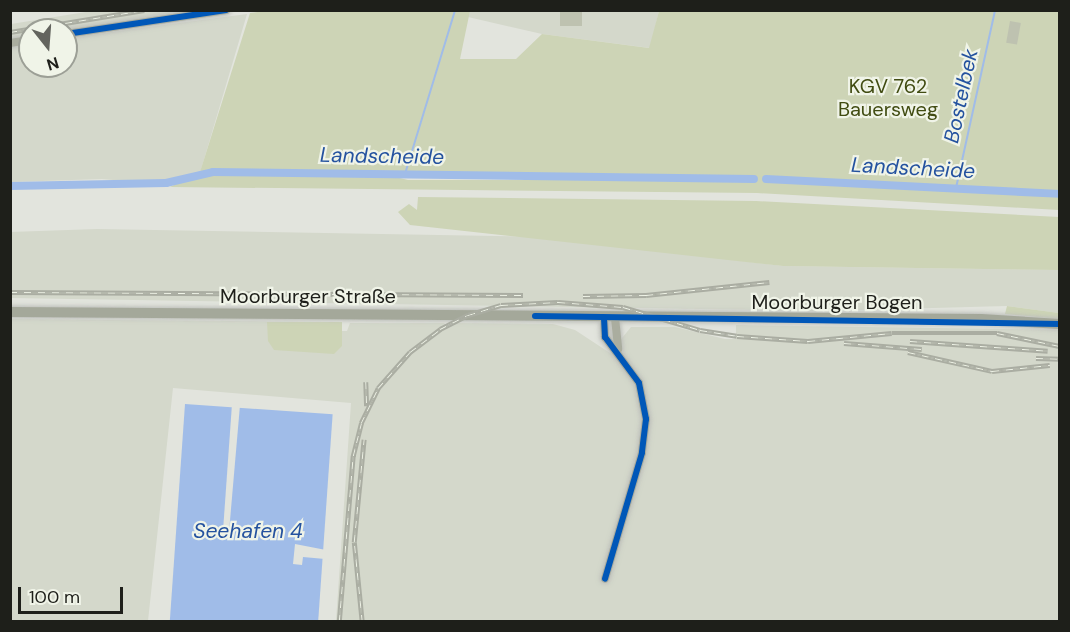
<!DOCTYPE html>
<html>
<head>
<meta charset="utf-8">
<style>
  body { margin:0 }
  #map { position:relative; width:1070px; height:632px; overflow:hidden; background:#e2e4dd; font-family:"DM Sans",sans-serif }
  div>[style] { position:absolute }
  .built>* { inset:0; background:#d4d8cb }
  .green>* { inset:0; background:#cdd4b6 }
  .water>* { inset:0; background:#a0bce8; transform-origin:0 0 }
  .pier>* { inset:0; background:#e2e4dd }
  .stream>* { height:2px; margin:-1px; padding:0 1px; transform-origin:1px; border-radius:1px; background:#a0bce8 }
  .canal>* { height:8px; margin:-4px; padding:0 4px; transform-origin:4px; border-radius:4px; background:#a0bce8 }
  .building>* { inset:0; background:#bec2b0; transform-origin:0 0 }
  .roads { filter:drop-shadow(0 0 2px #bec0bb) drop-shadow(0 0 2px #bec0bb) }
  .minor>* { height:8px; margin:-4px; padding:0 4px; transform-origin:4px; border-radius:4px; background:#aaad9f }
  .major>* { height:10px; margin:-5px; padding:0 5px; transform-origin:5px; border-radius:5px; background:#a4a89a }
  .rail>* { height:4.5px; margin-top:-2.25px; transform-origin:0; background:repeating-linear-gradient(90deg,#f0f4e8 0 7px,#aaada2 0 14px); box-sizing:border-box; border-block:2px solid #aaada2 }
  .cycleway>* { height:6px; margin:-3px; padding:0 3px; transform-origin:3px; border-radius:3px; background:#0057b8 }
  span { translate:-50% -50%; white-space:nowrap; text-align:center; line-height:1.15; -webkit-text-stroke:4.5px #f0f4e8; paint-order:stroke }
  .park-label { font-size:20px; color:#414c12 }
  .street-label { font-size:20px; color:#1e1f1a }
  .water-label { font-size:21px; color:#24529f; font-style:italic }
  .frame { position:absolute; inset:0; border:12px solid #1e1f1a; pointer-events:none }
  .north { position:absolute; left:18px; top:18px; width:60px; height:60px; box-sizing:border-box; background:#f0f4e8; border:2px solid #9c9f96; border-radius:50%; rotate:163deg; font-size:16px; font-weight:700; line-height:24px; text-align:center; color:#1e1f1a }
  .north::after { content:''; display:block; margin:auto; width:21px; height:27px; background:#63645e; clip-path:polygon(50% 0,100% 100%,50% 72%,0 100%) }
  .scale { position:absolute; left:18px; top:587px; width:105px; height:27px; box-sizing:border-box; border:3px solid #1e1f1a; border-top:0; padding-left:8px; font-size:18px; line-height:21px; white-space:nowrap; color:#1e1f1a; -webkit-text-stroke:4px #f0f4e8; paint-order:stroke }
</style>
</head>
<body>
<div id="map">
  <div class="built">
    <i style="clip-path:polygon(470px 10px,659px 11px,650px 48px,542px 34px,468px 17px)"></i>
    <i style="clip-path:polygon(92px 11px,213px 11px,66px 30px,30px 30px,30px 38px,11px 41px,11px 24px)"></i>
    <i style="clip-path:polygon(247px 14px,200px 173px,170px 185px,102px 179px,11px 182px,11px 47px,30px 44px,30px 66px,66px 66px,66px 38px)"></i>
    <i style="clip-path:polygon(97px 229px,548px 237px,783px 266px,1059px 270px,1059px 313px,1007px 306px,821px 311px,11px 298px,10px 232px)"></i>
    <i style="clip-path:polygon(11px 319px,332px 322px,338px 331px,347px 331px,350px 323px,444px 323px,449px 327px,456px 323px,553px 324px,575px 330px,610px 353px,631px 327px,675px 327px,725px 339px,736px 339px,736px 325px,1059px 330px,1059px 621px,336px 621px,351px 403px,173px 388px,148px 621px,11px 622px)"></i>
  </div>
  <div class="green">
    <i style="clip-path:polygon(evenodd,271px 10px,470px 11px,460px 59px,516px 59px,542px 34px,649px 48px,659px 11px,1059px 11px,1059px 195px,817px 184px,1059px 196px,1059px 210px,757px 193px,170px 187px,200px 172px,250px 13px,271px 10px,379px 173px,711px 176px,710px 180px,408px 180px,379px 173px)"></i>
    <i style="clip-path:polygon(418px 197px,756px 201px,1059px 217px,1059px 270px,783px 266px,410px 225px,398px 212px,409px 204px,417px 210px)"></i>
    <i style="clip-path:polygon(1007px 306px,1059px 313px,1059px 319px,1005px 314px)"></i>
    <i style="clip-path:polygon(267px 322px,342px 322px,342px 346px,334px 354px,274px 350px,268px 341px)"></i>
  </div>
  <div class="water">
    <i style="left:185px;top:404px;width:148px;height:219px;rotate:4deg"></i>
  </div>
  <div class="pier">
    <i style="clip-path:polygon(232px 404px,240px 405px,229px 532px,223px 531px)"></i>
    <i style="clip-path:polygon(295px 544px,326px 550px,325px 559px,303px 557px,302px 565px,293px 564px)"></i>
  </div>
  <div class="stream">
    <i style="left:405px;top:174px;width:171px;rotate:-73deg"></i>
    <i style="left:956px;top:188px;width:182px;rotate:-77.6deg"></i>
  </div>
  <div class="canal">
    <i style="left:766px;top:179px;width:294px;rotate:2.9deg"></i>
    <i style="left:10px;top:186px;width:156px;rotate:-1.1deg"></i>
    <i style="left:166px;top:183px;width:48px;rotate:-13.2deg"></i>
    <i style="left:213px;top:172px;width:541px;rotate:0.74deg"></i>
  </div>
  <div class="building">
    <i style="left:560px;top:10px;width:22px;height:16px"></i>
    <i style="left:1010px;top:21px;width:11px;height:22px;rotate:10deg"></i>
  </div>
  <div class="roads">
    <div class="minor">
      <i style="left:66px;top:34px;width:162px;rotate:-8.5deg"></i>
      <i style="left:10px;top:43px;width:20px;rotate:-9deg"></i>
      <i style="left:604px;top:318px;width:19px;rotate:87deg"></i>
      <i style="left:605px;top:337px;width:57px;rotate:53.5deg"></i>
      <i style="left:639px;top:383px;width:37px;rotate:79deg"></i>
      <i style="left:646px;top:419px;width:34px;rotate:97deg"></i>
      <i style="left:642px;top:453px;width:131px;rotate:106.4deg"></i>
      <i style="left:615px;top:318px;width:31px;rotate:84deg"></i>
    </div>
    <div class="major">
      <i style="left:10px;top:312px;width:971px;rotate:0.41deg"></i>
      <i style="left:981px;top:319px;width:79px;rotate:3.6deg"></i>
    </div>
  </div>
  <div class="rail">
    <i style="left:10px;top:32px;width:136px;rotate:-9.3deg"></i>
    <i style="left:10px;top:292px;width:513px;rotate:0.34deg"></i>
    <i style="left:583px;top:296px;width:63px;rotate:-0.9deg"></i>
    <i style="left:646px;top:295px;width:124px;rotate:-6deg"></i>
    <i style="left:910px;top:341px;width:138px;rotate:4.1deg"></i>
    <i style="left:844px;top:343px;width:78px;rotate:4.4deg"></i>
    <i style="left:908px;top:352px;width:86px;rotate:12.7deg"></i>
    <i style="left:992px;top:371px;width:58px;rotate:-5.9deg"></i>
    <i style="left:1036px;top:358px;width:24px;rotate:2deg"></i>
    <i style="left:366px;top:382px;width:24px;rotate:88deg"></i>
    <i style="left:339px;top:622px;width:167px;rotate:-85.2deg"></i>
    <i style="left:353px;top:456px;width:34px;rotate:-76deg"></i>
    <i style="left:361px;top:423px;width:39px;rotate:-64deg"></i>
    <i style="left:378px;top:388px;width:48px;rotate:-48.4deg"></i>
    <i style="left:410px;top:352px;width:38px;rotate:-37deg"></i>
    <i style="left:440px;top:329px;width:31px;rotate:-27deg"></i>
    <i style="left:468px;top:315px;width:34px;rotate:-17deg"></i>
    <i style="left:501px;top:305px;width:57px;rotate:-3deg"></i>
    <i style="left:558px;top:302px;width:65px;rotate:4.4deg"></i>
    <i style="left:623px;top:307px;width:80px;rotate:16.6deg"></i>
    <i style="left:700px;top:330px;width:37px;rotate:9deg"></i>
    <i style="left:737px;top:336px;width:71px;rotate:4deg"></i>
    <i style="left:808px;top:341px;width:84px;rotate:-5.4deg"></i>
    <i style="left:892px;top:333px;width:105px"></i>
    <i style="left:997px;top:333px;width:64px;rotate:11.7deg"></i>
    <i style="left:362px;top:622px;width:80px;rotate:-95.7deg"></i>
    <i style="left:354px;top:542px;width:103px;rotate:-84.5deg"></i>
  </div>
  <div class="cycleway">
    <i style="left:66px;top:34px;width:162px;rotate:-8.5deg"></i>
    <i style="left:535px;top:316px;width:525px;rotate:0.87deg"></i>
    <i style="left:604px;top:318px;width:19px;rotate:87deg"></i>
    <i style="left:605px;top:337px;width:57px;rotate:53.5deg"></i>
    <i style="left:639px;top:383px;width:37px;rotate:79deg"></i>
    <i style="left:646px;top:419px;width:34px;rotate:97deg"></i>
    <i style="left:642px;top:453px;width:131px;rotate:106.4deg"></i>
  </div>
  <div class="park-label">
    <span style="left:888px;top:98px">KGV 762<br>Bauersweg</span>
  </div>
  <div class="street-label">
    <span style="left:308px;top:296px">Moorburger Straße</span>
    <span style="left:837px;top:302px">Moorburger Bogen</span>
  </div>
  <div class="water-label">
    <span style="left:961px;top:96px;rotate:-78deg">Bostelbek</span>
    <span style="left:382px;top:156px;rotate:1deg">Landscheide</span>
    <span style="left:913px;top:168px;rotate:3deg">Landscheide</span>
    <span style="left:248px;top:531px">Seehafen 4</span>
  </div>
  <div class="frame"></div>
  <div class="north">N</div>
  <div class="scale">100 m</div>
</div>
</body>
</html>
